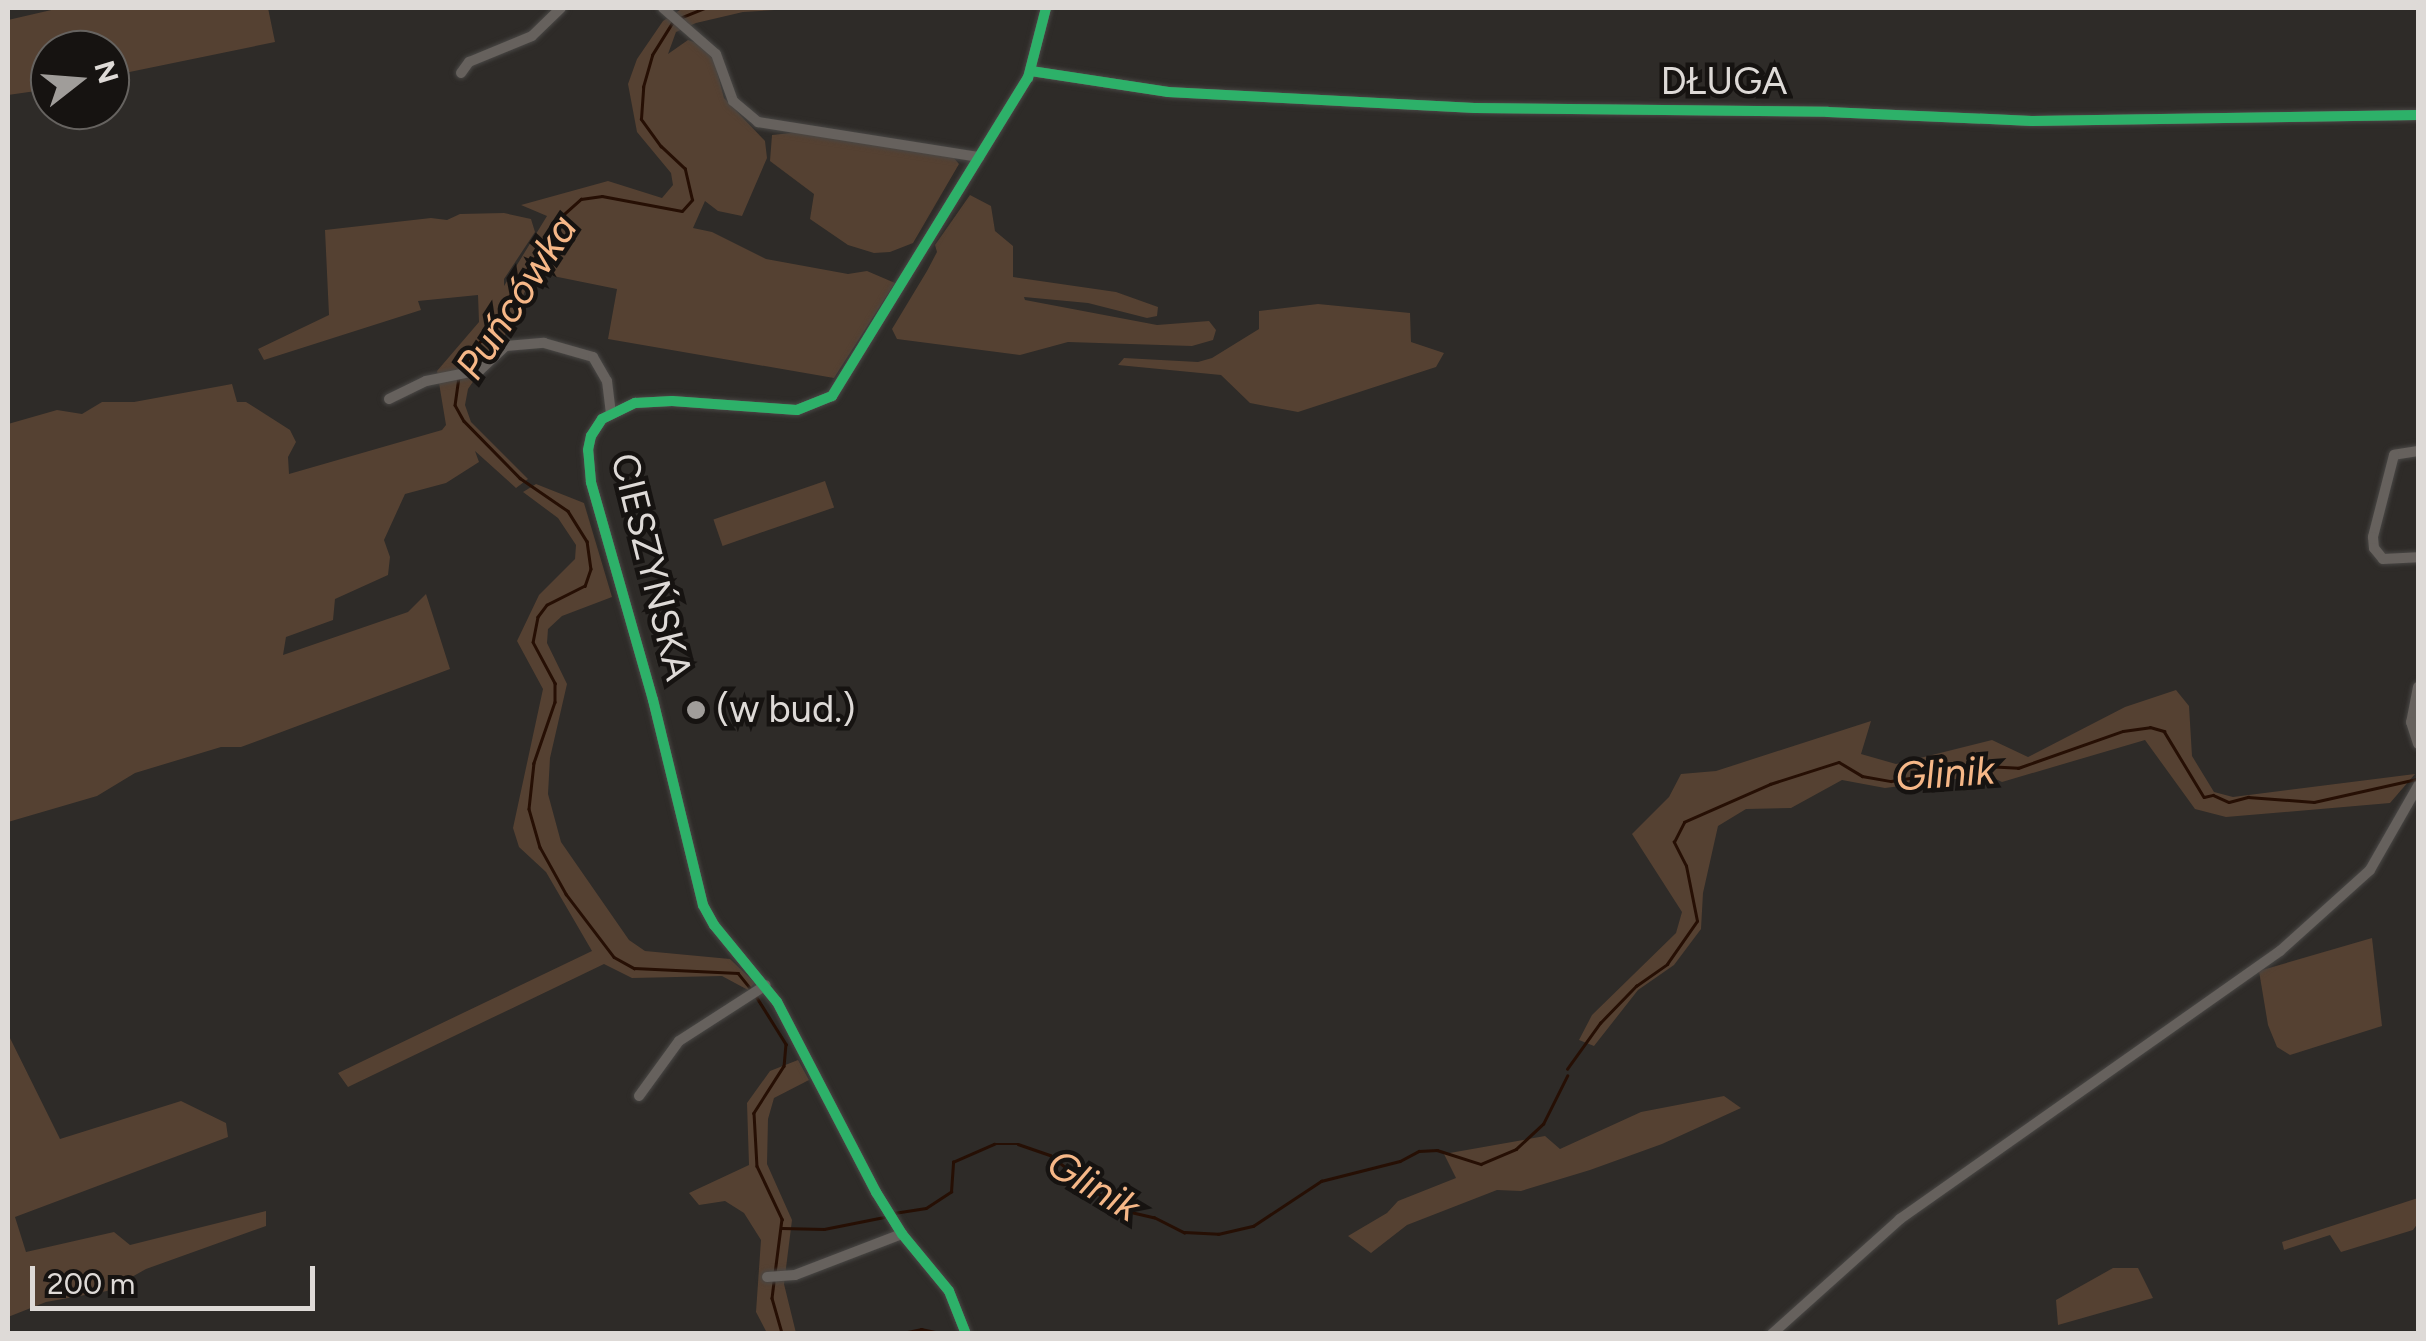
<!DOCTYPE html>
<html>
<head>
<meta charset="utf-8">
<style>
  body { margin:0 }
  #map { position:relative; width:2426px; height:1341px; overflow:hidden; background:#2e2b28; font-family:Figtree,sans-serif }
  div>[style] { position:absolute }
  .green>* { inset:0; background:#554132; transform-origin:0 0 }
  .stream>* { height:2.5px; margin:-1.25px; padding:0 1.25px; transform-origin:1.25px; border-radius:1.25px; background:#260f04 }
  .roads { filter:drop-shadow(0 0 2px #494745) drop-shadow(0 0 2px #494745) }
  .minor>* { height:10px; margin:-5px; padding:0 5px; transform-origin:5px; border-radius:5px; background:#66615d }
  .cycleway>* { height:10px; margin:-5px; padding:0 5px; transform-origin:5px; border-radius:5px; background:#2db169 }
  .dots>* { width:28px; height:28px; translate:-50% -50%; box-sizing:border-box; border:5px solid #161311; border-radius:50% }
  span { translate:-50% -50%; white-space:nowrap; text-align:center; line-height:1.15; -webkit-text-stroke:9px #161311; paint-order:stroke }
  .street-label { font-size:38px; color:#dedad7 }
  .poi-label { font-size:38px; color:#dedad7 }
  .left { translate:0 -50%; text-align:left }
  .water-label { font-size:40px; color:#f6b787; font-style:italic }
  .frame { position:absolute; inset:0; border:10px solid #dedad7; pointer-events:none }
  .north { position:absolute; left:30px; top:30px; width:100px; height:100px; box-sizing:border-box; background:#161311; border:2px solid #666360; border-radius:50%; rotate:73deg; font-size:28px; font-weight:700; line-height:40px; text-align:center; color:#dedad7 }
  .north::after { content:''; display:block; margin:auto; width:35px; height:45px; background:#a09d9a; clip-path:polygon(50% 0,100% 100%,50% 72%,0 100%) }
  .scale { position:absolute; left:30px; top:1266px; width:285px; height:45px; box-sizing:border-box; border:5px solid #dedad7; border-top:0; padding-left:12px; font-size:30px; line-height:35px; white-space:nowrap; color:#dedad7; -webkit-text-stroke:8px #161311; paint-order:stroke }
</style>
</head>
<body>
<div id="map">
  <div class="green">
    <i style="clip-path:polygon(60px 8px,268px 8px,275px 42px,110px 76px,110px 50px,50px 50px,50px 89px,8px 95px,8px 20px)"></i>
    <i style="clip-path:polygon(683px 8px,808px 8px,743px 12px,696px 23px,676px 32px,668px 54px,688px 40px,700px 44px,714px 60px,724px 98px,765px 141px,767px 158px,742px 216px,718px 211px,705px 201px,693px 228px,712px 232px,766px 259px,848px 274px,867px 271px,895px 283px,834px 378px,608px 339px,617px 289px,543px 274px,532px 276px,505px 335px,468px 389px,465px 405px,471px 422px,528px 479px,516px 488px,475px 451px,479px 462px,446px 483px,405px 494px,384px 540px,390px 557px,388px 575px,335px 599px,333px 620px,286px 637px,283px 655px,408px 612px,426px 594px,450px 669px,241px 747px,221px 747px,135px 773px,97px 796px,8px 822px,8px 424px,57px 410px,82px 414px,102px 402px,134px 402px,232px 384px,237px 402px,246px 402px,290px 430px,296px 442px,288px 457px,289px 474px,442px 430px,446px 425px,437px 371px,479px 322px,478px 295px,418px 301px,421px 310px,264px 360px,258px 349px,329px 315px,325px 230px,431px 218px,447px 220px,460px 214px,504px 213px,531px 219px,535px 232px,504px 279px,504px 286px,547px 216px,521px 205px,608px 181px,662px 198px,673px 185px,671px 173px,637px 132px,628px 84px,637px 59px,663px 21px)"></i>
    <i style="clip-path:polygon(800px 132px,953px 157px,959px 164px,913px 243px,890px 252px,874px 253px,848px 245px,810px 219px,814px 194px,770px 161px,772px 135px)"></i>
    <i style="clip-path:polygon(970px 195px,991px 206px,995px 231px,1013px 246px,1013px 277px,1116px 292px,1158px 307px,1157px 316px,1147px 318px,1088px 303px,1024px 297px,1025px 300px,1157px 325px,1209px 321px,1216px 330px,1213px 340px,1192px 346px,1068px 342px,1020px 355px,897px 339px,892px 329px,927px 271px,937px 252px,935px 245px)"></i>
    <i style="clip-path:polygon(1318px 304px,1410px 313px,1411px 342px,1444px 353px,1436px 367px,1298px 412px,1250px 403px,1221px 375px,1118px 365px,1124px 358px,1198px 362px,1212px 358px,1259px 329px,1259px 311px)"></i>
    <i style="left:825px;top:481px;width:28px;height:118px;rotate:71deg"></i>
    <i style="clip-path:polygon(536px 484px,584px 503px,612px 597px,562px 616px,548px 629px,547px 643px,567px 684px,550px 758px,548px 794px,561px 842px,629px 940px,645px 951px,730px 959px,755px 983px,748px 990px,722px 976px,632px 978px,604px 964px,348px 1087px,338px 1073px,592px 951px,546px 872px,519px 847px,513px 828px,543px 689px,517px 641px,539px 595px,575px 559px,576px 545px,558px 518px,523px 492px)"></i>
    <i style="clip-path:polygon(2176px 690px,2189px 706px,2192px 756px,2214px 792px,2233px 797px,2415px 774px,2390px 803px,2226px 817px,2195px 809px,2145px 740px,2002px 782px,1987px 775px,1885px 788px,1842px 780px,1791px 808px,1746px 809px,1718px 826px,1703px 893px,1701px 929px,1674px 965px,1638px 990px,1594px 1046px,1579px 1040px,1592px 1015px,1676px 933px,1682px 912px,1632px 834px,1669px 797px,1681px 774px,1716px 771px,1871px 721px,1861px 754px,1896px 764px,1992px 740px,2028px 757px,2125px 707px)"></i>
    <i style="clip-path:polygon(2372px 938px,2382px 1026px,2290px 1055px,2277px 1047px,2268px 1025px,2259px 971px)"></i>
    <i style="clip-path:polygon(8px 1034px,60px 1139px,181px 1101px,226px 1123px,228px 1137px,15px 1217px,26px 1252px,114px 1232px,130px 1245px,266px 1211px,266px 1226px,146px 1269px,107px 1291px,46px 1302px,8px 1317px)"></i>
    <i style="clip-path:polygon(798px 1060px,809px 1080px,774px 1098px,768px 1119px,767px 1164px,792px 1220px,784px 1284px,796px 1333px,767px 1333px,756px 1312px,761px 1240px,744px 1213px,725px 1201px,699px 1205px,689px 1193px,749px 1165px,747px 1103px,770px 1071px)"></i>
    <i style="clip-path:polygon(1724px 1096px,1741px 1108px,1662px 1144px,1590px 1170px,1521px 1191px,1497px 1190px,1407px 1225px,1371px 1253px,1348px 1236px,1387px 1213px,1398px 1201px,1456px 1178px,1444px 1154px,1545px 1136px,1560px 1149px,1641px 1112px)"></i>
    <i style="clip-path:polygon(2418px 1198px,2418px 1223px,2413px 1230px,2341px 1252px,2330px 1235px,2284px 1250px,2282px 1242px)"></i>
    <i style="clip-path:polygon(2113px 1268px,2138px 1268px,2153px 1298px,2058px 1325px,2056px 1300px)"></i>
  </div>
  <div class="stream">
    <i style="left:680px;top:18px;width:27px;rotate:-22deg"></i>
    <i style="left:462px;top:370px;width:27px;rotate:-62deg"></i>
    <i style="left:475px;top:346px;width:28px;rotate:-41deg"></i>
    <i style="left:496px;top:328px;width:28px;rotate:-69deg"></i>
    <i style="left:506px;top:302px;width:104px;rotate:-56.8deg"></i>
    <i style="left:563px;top:215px;width:24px;rotate:-42deg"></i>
    <i style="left:581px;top:199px;width:21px;rotate:-8deg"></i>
    <i style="left:602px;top:196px;width:81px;rotate:10.6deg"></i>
    <i style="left:682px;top:211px;width:15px;rotate:-48deg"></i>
    <i style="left:692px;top:200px;width:32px;rotate:-103deg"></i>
    <i style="left:685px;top:169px;width:33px;rotate:-137deg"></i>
    <i style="left:661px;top:147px;width:34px;rotate:-126deg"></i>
    <i style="left:641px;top:119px;width:32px;rotate:-86deg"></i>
    <i style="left:643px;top:87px;width:33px;rotate:-74deg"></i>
    <i style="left:652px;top:55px;width:39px;rotate:-58deg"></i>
    <i style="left:459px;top:377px;width:28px;rotate:98deg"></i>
    <i style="left:455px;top:405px;width:18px;rotate:61deg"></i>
    <i style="left:464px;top:421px;width:80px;rotate:45.5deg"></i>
    <i style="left:520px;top:478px;width:58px;rotate:34.5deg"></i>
    <i style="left:568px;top:511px;width:36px;rotate:58deg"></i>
    <i style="left:587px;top:541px;width:28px;rotate:82deg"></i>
    <i style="left:591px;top:569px;width:18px;rotate:109deg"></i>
    <i style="left:585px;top:586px;width:42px;rotate:153.4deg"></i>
    <i style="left:547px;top:605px;width:15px;rotate:127deg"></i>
    <i style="left:538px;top:617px;width:25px;rotate:101deg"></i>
    <i style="left:533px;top:642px;width:47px;rotate:61.8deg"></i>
    <i style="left:555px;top:683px;width:19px;rotate:90deg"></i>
    <i style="left:555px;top:702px;width:65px;rotate:109deg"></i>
    <i style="left:534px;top:763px;width:46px;rotate:96.2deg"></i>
    <i style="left:529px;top:809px;width:40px;rotate:74deg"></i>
    <i style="left:540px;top:847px;width:54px;rotate:61deg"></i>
    <i style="left:566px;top:894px;width:79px;rotate:52.7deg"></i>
    <i style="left:614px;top:957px;width:23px;rotate:29deg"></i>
    <i style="left:634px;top:968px;width:104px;rotate:2.8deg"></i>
    <i style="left:738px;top:973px;width:21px;rotate:51deg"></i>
    <i style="left:756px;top:996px;width:57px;rotate:58deg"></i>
    <i style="left:786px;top:1044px;width:22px;rotate:95deg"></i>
    <i style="left:784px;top:1066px;width:56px;rotate:122.6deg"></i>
    <i style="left:754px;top:1113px;width:53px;rotate:86.8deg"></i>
    <i style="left:757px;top:1166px;width:59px;rotate:64.7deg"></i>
    <i style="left:782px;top:1219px;width:55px;rotate:97.3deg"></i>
    <i style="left:1567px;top:1069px;width:57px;rotate:-54.3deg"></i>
    <i style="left:1600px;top:1023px;width:52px;rotate:-45.8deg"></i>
    <i style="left:1636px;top:986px;width:38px;rotate:-35deg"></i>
    <i style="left:1667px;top:964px;width:52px;rotate:-55.1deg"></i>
    <i style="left:1697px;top:921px;width:56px;rotate:-101.3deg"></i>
    <i style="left:1686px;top:866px;width:27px;rotate:-117deg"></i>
    <i style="left:1674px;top:842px;width:22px;rotate:-63deg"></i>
    <i style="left:1684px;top:822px;width:94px;rotate:-23.8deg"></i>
    <i style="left:1770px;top:784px;width:72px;rotate:-17.7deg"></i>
    <i style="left:1839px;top:762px;width:27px;rotate:31deg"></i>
    <i style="left:1862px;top:776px;width:29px;rotate:10deg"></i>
    <i style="left:1891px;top:781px;width:95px;rotate:-9.1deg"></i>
    <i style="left:1985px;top:766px;width:33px;rotate:3deg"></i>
    <i style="left:2018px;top:768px;width:111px;rotate:-19.4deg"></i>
    <i style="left:2123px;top:731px;width:27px;rotate:-8deg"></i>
    <i style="left:2150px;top:727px;width:15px;rotate:16deg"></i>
    <i style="left:2164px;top:731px;width:77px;rotate:58.8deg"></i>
    <i style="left:2204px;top:797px;width:9px;rotate:-13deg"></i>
    <i style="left:2213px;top:795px;width:17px;rotate:24deg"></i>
    <i style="left:2229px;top:802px;width:20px;rotate:-15deg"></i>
    <i style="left:2248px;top:797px;width:66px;rotate:4.3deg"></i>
    <i style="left:2314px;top:802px;width:106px;rotate:-12.6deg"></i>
    <i style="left:894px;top:1213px;width:32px;rotate:-9deg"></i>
    <i style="left:926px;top:1208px;width:30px;rotate:-33deg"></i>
    <i style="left:951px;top:1192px;width:30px;rotate:-86deg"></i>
    <i style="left:953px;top:1162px;width:45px;rotate:-23.7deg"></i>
    <i style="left:994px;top:1144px;width:24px"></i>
    <i style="left:1018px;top:1144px;width:34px;rotate:19deg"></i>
    <i style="left:1050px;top:1155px;width:87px;rotate:38.5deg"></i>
    <i style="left:1118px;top:1209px;width:37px;rotate:13deg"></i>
    <i style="left:1154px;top:1217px;width:34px;rotate:27deg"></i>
    <i style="left:1184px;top:1232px;width:34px;rotate:3deg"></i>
    <i style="left:1218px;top:1234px;width:36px;rotate:-13deg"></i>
    <i style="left:1253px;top:1226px;width:82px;rotate:-33.5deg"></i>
    <i style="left:1321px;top:1181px;width:81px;rotate:-14.2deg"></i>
    <i style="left:1400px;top:1161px;width:21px;rotate:-28deg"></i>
    <i style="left:1419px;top:1151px;width:18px;rotate:-3deg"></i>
    <i style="left:1437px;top:1150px;width:46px;rotate:17.7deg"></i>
    <i style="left:1481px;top:1164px;width:38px;rotate:-23deg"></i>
    <i style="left:1516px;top:1149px;width:37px;rotate:-43deg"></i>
    <i style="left:1543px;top:1124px;width:54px;rotate:-63.4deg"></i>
    <i style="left:782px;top:1228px;width:42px;rotate:1.4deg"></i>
    <i style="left:824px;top:1229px;width:61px;rotate:-11.3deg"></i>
    <i style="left:774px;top:1282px;width:16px;rotate:97deg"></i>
    <i style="left:772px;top:1298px;width:37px;rotate:74deg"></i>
    <i style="left:898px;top:1334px;width:24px;rotate:-12deg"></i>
    <i style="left:921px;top:1329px;width:25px;rotate:12deg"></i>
  </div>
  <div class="roads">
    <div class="minor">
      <i style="left:663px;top:8px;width:70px;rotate:41deg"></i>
      <i style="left:716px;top:54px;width:50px;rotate:70.1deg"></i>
      <i style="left:733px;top:101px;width:33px;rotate:40deg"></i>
      <i style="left:758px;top:122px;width:224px;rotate:9deg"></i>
      <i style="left:1031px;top:71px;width:139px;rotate:8.7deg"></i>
      <i style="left:1168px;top:92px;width:307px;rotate:3deg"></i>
      <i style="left:1475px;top:108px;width:353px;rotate:0.6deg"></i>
      <i style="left:1828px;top:112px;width:204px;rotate:2.5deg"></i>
      <i style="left:2032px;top:121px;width:386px;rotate:-0.9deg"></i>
      <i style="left:461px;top:73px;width:14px;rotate:-54deg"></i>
      <i style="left:469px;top:62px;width:68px;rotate:-22.4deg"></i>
      <i style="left:532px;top:36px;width:40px;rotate:-44deg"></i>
      <i style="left:389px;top:399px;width:41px;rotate:-25.9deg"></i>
      <i style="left:426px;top:381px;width:55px;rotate:-11.5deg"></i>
      <i style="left:480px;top:370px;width:35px;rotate:-43deg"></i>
      <i style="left:506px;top:346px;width:38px;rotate:-5deg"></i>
      <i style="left:544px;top:343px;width:51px;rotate:15.9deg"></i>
      <i style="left:593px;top:357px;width:28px;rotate:60deg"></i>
      <i style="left:607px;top:381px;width:31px;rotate:83deg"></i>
      <i style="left:2418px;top:451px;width:24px;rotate:171deg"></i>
      <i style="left:2394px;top:455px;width:85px;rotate:104.4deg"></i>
      <i style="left:2373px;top:537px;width:11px;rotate:85deg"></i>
      <i style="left:2374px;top:548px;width:14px;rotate:51deg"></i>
      <i style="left:2383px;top:559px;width:35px;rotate:-3deg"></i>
      <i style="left:2418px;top:687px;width:36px;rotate:101deg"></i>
      <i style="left:2411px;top:722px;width:23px;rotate:72deg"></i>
      <i style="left:639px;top:1096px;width:68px;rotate:-54deg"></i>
      <i style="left:679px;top:1041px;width:103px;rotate:-32.8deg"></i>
      <i style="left:767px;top:1277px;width:28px;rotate:-4deg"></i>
      <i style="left:795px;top:1275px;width:115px;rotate:-21deg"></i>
      <i style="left:966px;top:1334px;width:46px;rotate:-111.6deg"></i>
      <i style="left:949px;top:1291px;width:74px;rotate:-129.5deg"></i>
      <i style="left:902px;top:1234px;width:49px;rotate:-121.8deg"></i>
      <i style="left:876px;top:1192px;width:214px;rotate:-117.5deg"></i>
      <i style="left:777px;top:1002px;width:99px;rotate:-129.3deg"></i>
      <i style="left:714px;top:925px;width:23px;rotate:-119deg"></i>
      <i style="left:703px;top:905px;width:211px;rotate:-103.7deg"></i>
      <i style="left:653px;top:700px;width:227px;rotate:-105.9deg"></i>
      <i style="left:591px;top:482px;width:32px;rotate:-95deg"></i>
      <i style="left:588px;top:450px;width:14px;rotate:-78deg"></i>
      <i style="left:591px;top:436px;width:20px;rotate:-57deg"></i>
      <i style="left:602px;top:419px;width:37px;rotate:-26deg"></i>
      <i style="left:635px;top:403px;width:37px;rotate:-3deg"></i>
      <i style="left:672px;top:401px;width:125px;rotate:4.1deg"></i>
      <i style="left:797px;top:410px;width:38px;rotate:-22deg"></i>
      <i style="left:832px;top:396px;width:374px;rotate:-58.4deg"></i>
      <i style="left:1028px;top:78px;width:72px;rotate:-75.6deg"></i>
      <i style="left:1772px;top:1334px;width:172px;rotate:-41.9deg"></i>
      <i style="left:1900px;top:1219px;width:465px;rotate:-35.2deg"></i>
      <i style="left:2280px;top:951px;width:121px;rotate:-42deg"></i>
      <i style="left:2370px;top:870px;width:97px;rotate:-60.3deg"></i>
    </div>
  </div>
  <div class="cycleway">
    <i style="left:1031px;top:71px;width:139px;rotate:8.7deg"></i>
    <i style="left:1168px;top:92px;width:307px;rotate:3deg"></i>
    <i style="left:1475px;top:108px;width:353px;rotate:0.6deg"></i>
    <i style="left:1828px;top:112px;width:204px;rotate:2.5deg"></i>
    <i style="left:2032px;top:121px;width:386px;rotate:-0.9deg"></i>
    <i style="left:966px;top:1334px;width:46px;rotate:-111.6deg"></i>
    <i style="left:949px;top:1291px;width:74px;rotate:-129.5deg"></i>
    <i style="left:902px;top:1234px;width:49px;rotate:-121.8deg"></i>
    <i style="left:876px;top:1192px;width:214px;rotate:-117.5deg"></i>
    <i style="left:777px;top:1002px;width:99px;rotate:-129.3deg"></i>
    <i style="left:714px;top:925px;width:23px;rotate:-119deg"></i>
    <i style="left:703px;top:905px;width:211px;rotate:-103.7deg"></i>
    <i style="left:653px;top:700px;width:227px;rotate:-105.9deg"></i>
    <i style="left:591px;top:482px;width:32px;rotate:-95deg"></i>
    <i style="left:588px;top:450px;width:14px;rotate:-78deg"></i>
    <i style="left:591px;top:436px;width:20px;rotate:-57deg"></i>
    <i style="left:602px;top:419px;width:37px;rotate:-26deg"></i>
    <i style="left:635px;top:403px;width:37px;rotate:-3deg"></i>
    <i style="left:672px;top:401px;width:125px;rotate:4.1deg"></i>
    <i style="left:797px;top:410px;width:38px;rotate:-22deg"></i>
    <i style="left:832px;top:396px;width:374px;rotate:-58.4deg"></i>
    <i style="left:1028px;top:78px;width:72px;rotate:-75.6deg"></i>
  </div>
  <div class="dots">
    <i style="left:696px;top:710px;background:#a09d9a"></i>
  </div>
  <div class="street-label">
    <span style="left:1724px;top:82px">DŁUGA</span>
    <span style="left:651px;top:567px;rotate:76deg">CIESZYŃSKA</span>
  </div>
  <div class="poi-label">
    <span class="left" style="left:716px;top:710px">(w bud.)</span>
  </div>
  <div class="water-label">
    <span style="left:516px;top:297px;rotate:-57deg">Puńcówka</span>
    <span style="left:1945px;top:773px;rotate:-4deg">Glinik</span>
    <span style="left:1094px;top:1185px;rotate:31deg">Glinik</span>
  </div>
  <div class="frame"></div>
  <div class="north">N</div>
  <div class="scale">200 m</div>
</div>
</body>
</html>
